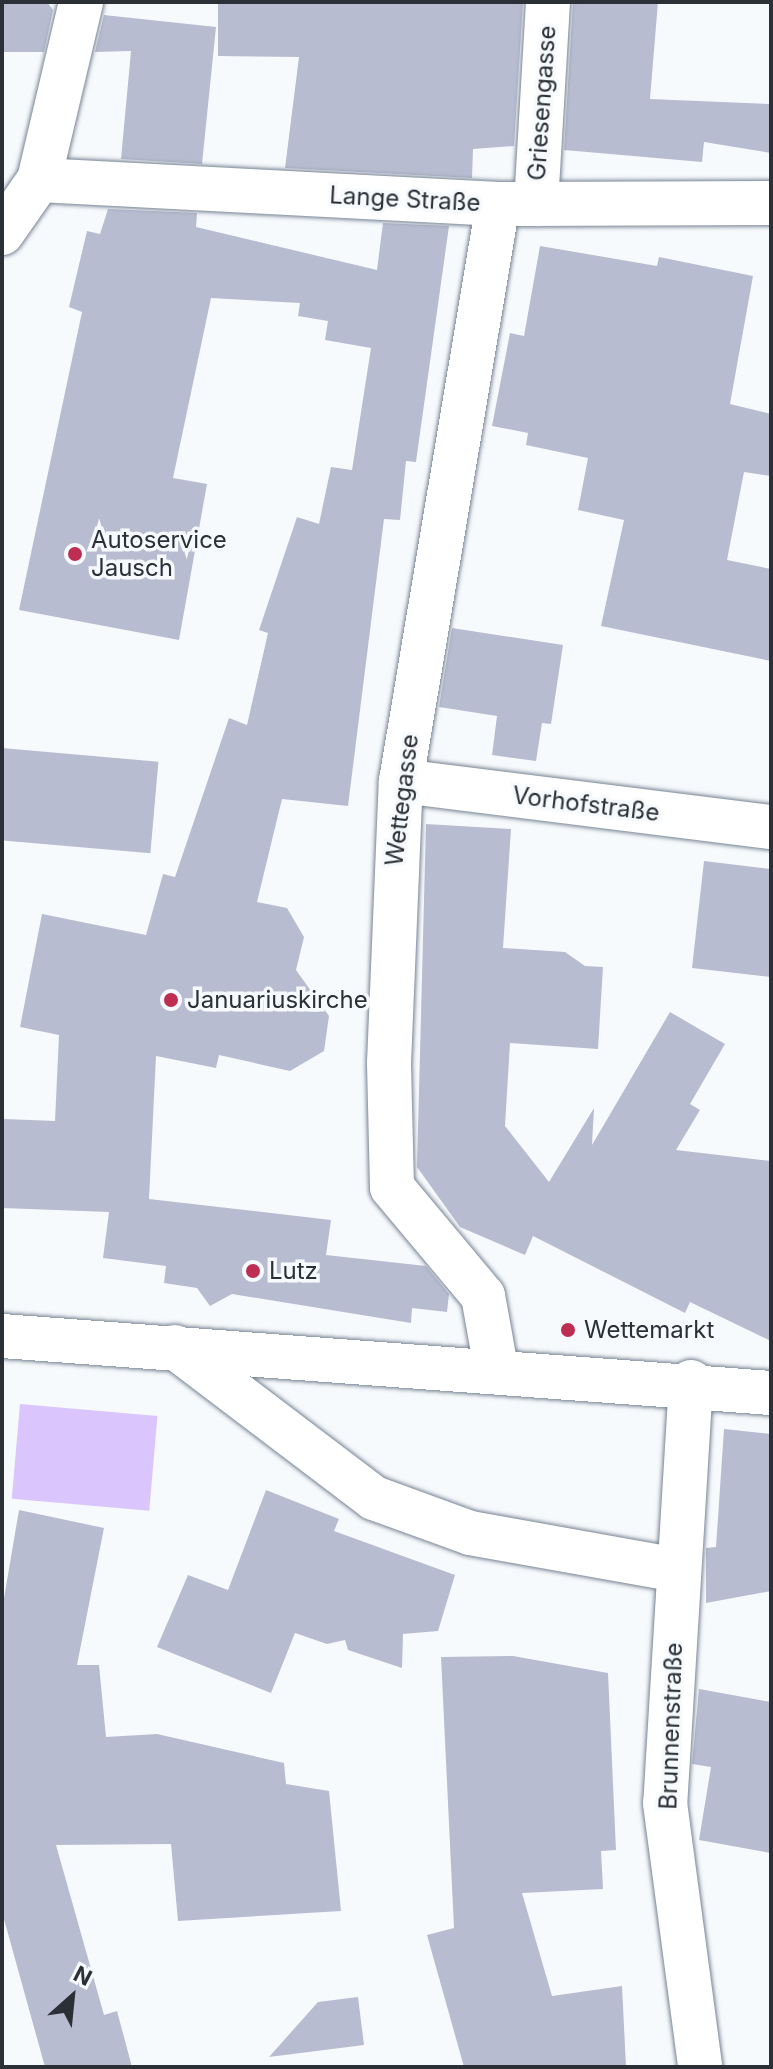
<!DOCTYPE html>
<html>
<head>
<meta charset="utf-8">
<style>
  body { margin:0 }
  #map { position:relative; width:773px; height:2069px; overflow:hidden; background:#f7fafd; font-family:Inter,sans-serif }
  div>[style] { position:absolute }
  .green>* { inset:0; background:#dac6fd; transform-origin:0 0 }
  .building>* { inset:0; background:#b8bcd0; transform-origin:0 0 }
  .roads { filter:drop-shadow(0 0 2px #778494) drop-shadow(0 0 2px #778494) }
  .minor>* { height:44px; margin:-22px; padding:0 22px; transform-origin:22px; border-radius:22px; background:#fff }
  .dots>* { width:22px; height:22px; translate:-50% -50%; box-sizing:border-box; border:4px solid #f7fafd; border-radius:50% }
  span { translate:-50% -50%; white-space:nowrap; text-align:center; line-height:1.15; -webkit-text-stroke:7px #f7fafd; paint-order:stroke }
  .street-label { font-size:24px; color:#2b3037 }
  .poi-label { font-size:24px; color:#2b3037 }
  .left { translate:0 -50%; text-align:left }
  .frame { position:absolute; inset:0; border:4px solid #2b3037; pointer-events:none }
  .north { position:absolute; left:32px; top:1957px; width:80px; height:80px; -webkit-text-stroke:6px #f7fafd; paint-order:stroke; rotate:27deg; font-size:22px; font-weight:700; line-height:32px; text-align:center; color:#2b3037 }
  .north::after { content:''; display:block; margin:auto; width:28px; height:36px; background:#2b3037; clip-path:polygon(50% 0,100% 100%,50% 72%,0 100%) }
</style>
</head>
<body>
<div id="map">
  <div class="green">
    <i style="left:20px;top:1404px;width:138px;height:95px;rotate:5deg"></i>
  </div>
  <div class="building">
    <i style="clip-path:polygon(2px 2px,47px 2px,53px 10px,44px 52px,2px 52px)"></i>
    <i style="clip-path:polygon(218px 2px,523px 2px,514px 146px,473px 149px,472px 178px,285px 168px,299px 57px,218px 56px)"></i>
    <i style="clip-path:polygon(573px 2px,658px 2px,650px 99px,771px 104px,771px 153px,704px 142px,702px 162px,564px 150px)"></i>
    <i style="clip-path:polygon(104px 15px,216px 27px,202px 164px,121px 159px,131px 51px,95px 52px)"></i>
    <i style="clip-path:polygon(108px 209px,197px 213px,196px 227px,377px 270px,383px 223px,449px 226px,416px 462px,406px 461px,400px 520px,384px 519px,348px 806px,282px 799px,257px 902px,287px 908px,304px 937px,296px 970px,329px 1016px,324px 1051px,290px 1071px,219px 1055px,216px 1068px,156px 1056px,149px 1199px,331px 1220px,326px 1255px,426px 1266px,449px 1294px,447px 1312px,412px 1308px,411px 1323px,232px 1294px,210px 1306px,197px 1288px,164px 1283px,166px 1266px,103px 1258px,109px 1212px,2px 1208px,4px 1119px,55px 1121px,59px 1035px,20px 1027px,42px 914px,146px 935px,163px 874px,175px 877px,229px 718px,247px 725px,268px 633px,259px 630px,297px 517px,319px 524px,331px 467px,352px 470px,371px 348px,325px 340px,328px 321px,298px 316px,300px 303px,211px 298px,173px 478px,207px 484px,179px 640px,19px 610px,82px 312px,69px 307px,87px 231px,100px 234px)"></i>
    <i style="clip-path:polygon(540px 246px,657px 266px,659px 257px,753px 276px,730px 404px,771px 414px,771px 476px,744px 472px,727px 560px,771px 569px,771px 661px,601px 626px,624px 520px,578px 510px,588px 458px,526px 445px,528px 433px,492px 426px,510px 333px,524px 336px)"></i>
    <i style="clip-path:polygon(452px 628px,563px 645px,551px 724px,542px 723px,536px 761px,492px 755px,497px 716px,439px 707px)"></i>
    <i style="left:2px;top:748px;width:157px;height:92px;rotate:5deg"></i>
    <i style="clip-path:polygon(426px 824px,511px 829px,503px 948px,565px 952px,585px 966px,603px 967px,598px 1049px,510px 1043px,505px 1126px,549px 1182px,594px 1108px,592px 1145px,670px 1012px,725px 1044px,690px 1104px,700px 1110px,676px 1150px,771px 1161px,771px 1341px,690px 1302px,685px 1313px,533px 1236px,525px 1255px,460px 1227px,417px 1167px)"></i>
    <i style="clip-path:polygon(704px 861px,771px 869px,771px 977px,692px 968px)"></i>
    <i style="clip-path:polygon(724px 1429px,771px 1434px,771px 1591px,706px 1603px,706px 1548px,716px 1547px)"></i>
    <i style="clip-path:polygon(266px 1490px,339px 1519px,334px 1531px,455px 1575px,438px 1631px,403px 1634px,402px 1668px,348px 1650px,345px 1640px,327px 1644px,295px 1633px,271px 1693px,157px 1647px,188px 1575px,228px 1590px)"></i>
    <i style="clip-path:polygon(19px 1510px,104px 1528px,77px 1665px,99px 1665px,106px 1737px,157px 1734px,284px 1763px,286px 1784px,329px 1791px,341px 1911px,178px 1921px,171px 1844px,56px 1845px,104px 2015px,117px 2011px,132px 2067px,45px 2067px,2px 1912px,2px 1610px)"></i>
    <i style="clip-path:polygon(513px 1656px,608px 1673px,616px 1850px,601px 1851px,603px 1889px,522px 1893px,552px 1996px,622px 1986px,626px 2067px,464px 2067px,427px 1935px,454px 1928px,441px 1657px)"></i>
    <i style="clip-path:polygon(699px 1689px,771px 1702px,771px 1853px,699px 1840px,711px 1767px,692px 1764px)"></i>
    <i style="clip-path:polygon(358px 1997px,364px 2045px,269px 2057px,318px 2002px)"></i>
  </div>
  <div class="roads">
    <div class="minor">
      <i style="left:39px;top:180px;width:460px;rotate:3deg"></i>
      <i style="left:498px;top:204px;width:273px;rotate:-0.2deg"></i>
      <i style="left:536px;top:204px;width:202px;rotate:-86.6deg"></i>
      <i style="left:2px;top:233px;width:65px;rotate:-55.1deg"></i>
      <i style="left:39px;top:180px;width:183px;rotate:-76.7deg"></i>
      <i style="left:401px;top:781px;width:373px;rotate:7.1deg"></i>
      <i style="left:2px;top:1336px;width:771px;rotate:4.24deg"></i>
      <i style="left:175px;top:1347px;width:250px;rotate:37.2deg"></i>
      <i style="left:374px;top:1498px;width:102px;rotate:20deg"></i>
      <i style="left:470px;top:1533px;width:210px;rotate:10.1deg"></i>
      <i style="left:496px;top:1368px;width:73px;rotate:-100.2deg"></i>
      <i style="left:483px;top:1296px;width:142px;rotate:-129.9deg"></i>
      <i style="left:392px;top:1187px;width:124px;rotate:-91.4deg"></i>
      <i style="left:389px;top:1063px;width:282px;rotate:-87.6deg"></i>
      <i style="left:401px;top:781px;width:585px;rotate:-80.46deg"></i>
      <i style="left:691px;top:1382px;width:422px;rotate:93.5deg"></i>
      <i style="left:665px;top:1803px;width:266px;rotate:82.4deg"></i>
    </div>
  </div>
  <div class="dots">
    <i style="left:75px;top:554px;background:#be2e52"></i>
    <i style="left:171px;top:1000px;background:#be2e52"></i>
    <i style="left:253px;top:1271px;background:#be2e52"></i>
    <i style="left:568px;top:1330px;background:#be2e52"></i>
  </div>
  <div class="street-label">
    <span style="left:542px;top:103px;rotate:-86deg">Griesengasse</span>
    <span style="left:405px;top:199px;rotate:3deg">Lange Straße</span>
    <span style="left:402px;top:800px;rotate:-83deg">Wettegasse</span>
    <span style="left:586px;top:804px;rotate:7deg">Vorhofstraße</span>
    <span style="left:671px;top:1726px;rotate:-88deg">Brunnenstraße</span>
  </div>
  <div class="poi-label">
    <span class="left" style="left:91px;top:554px">Autoservice<br>Jausch</span>
    <span class="left" style="left:187px;top:1000px">Januariuskirche</span>
    <span class="left" style="left:269px;top:1271px">Lutz</span>
    <span class="left" style="left:584px;top:1330px">Wettemarkt</span>
  </div>
  <div class="frame"></div>
  <div class="north">N</div>
</div>
</body>
</html>
